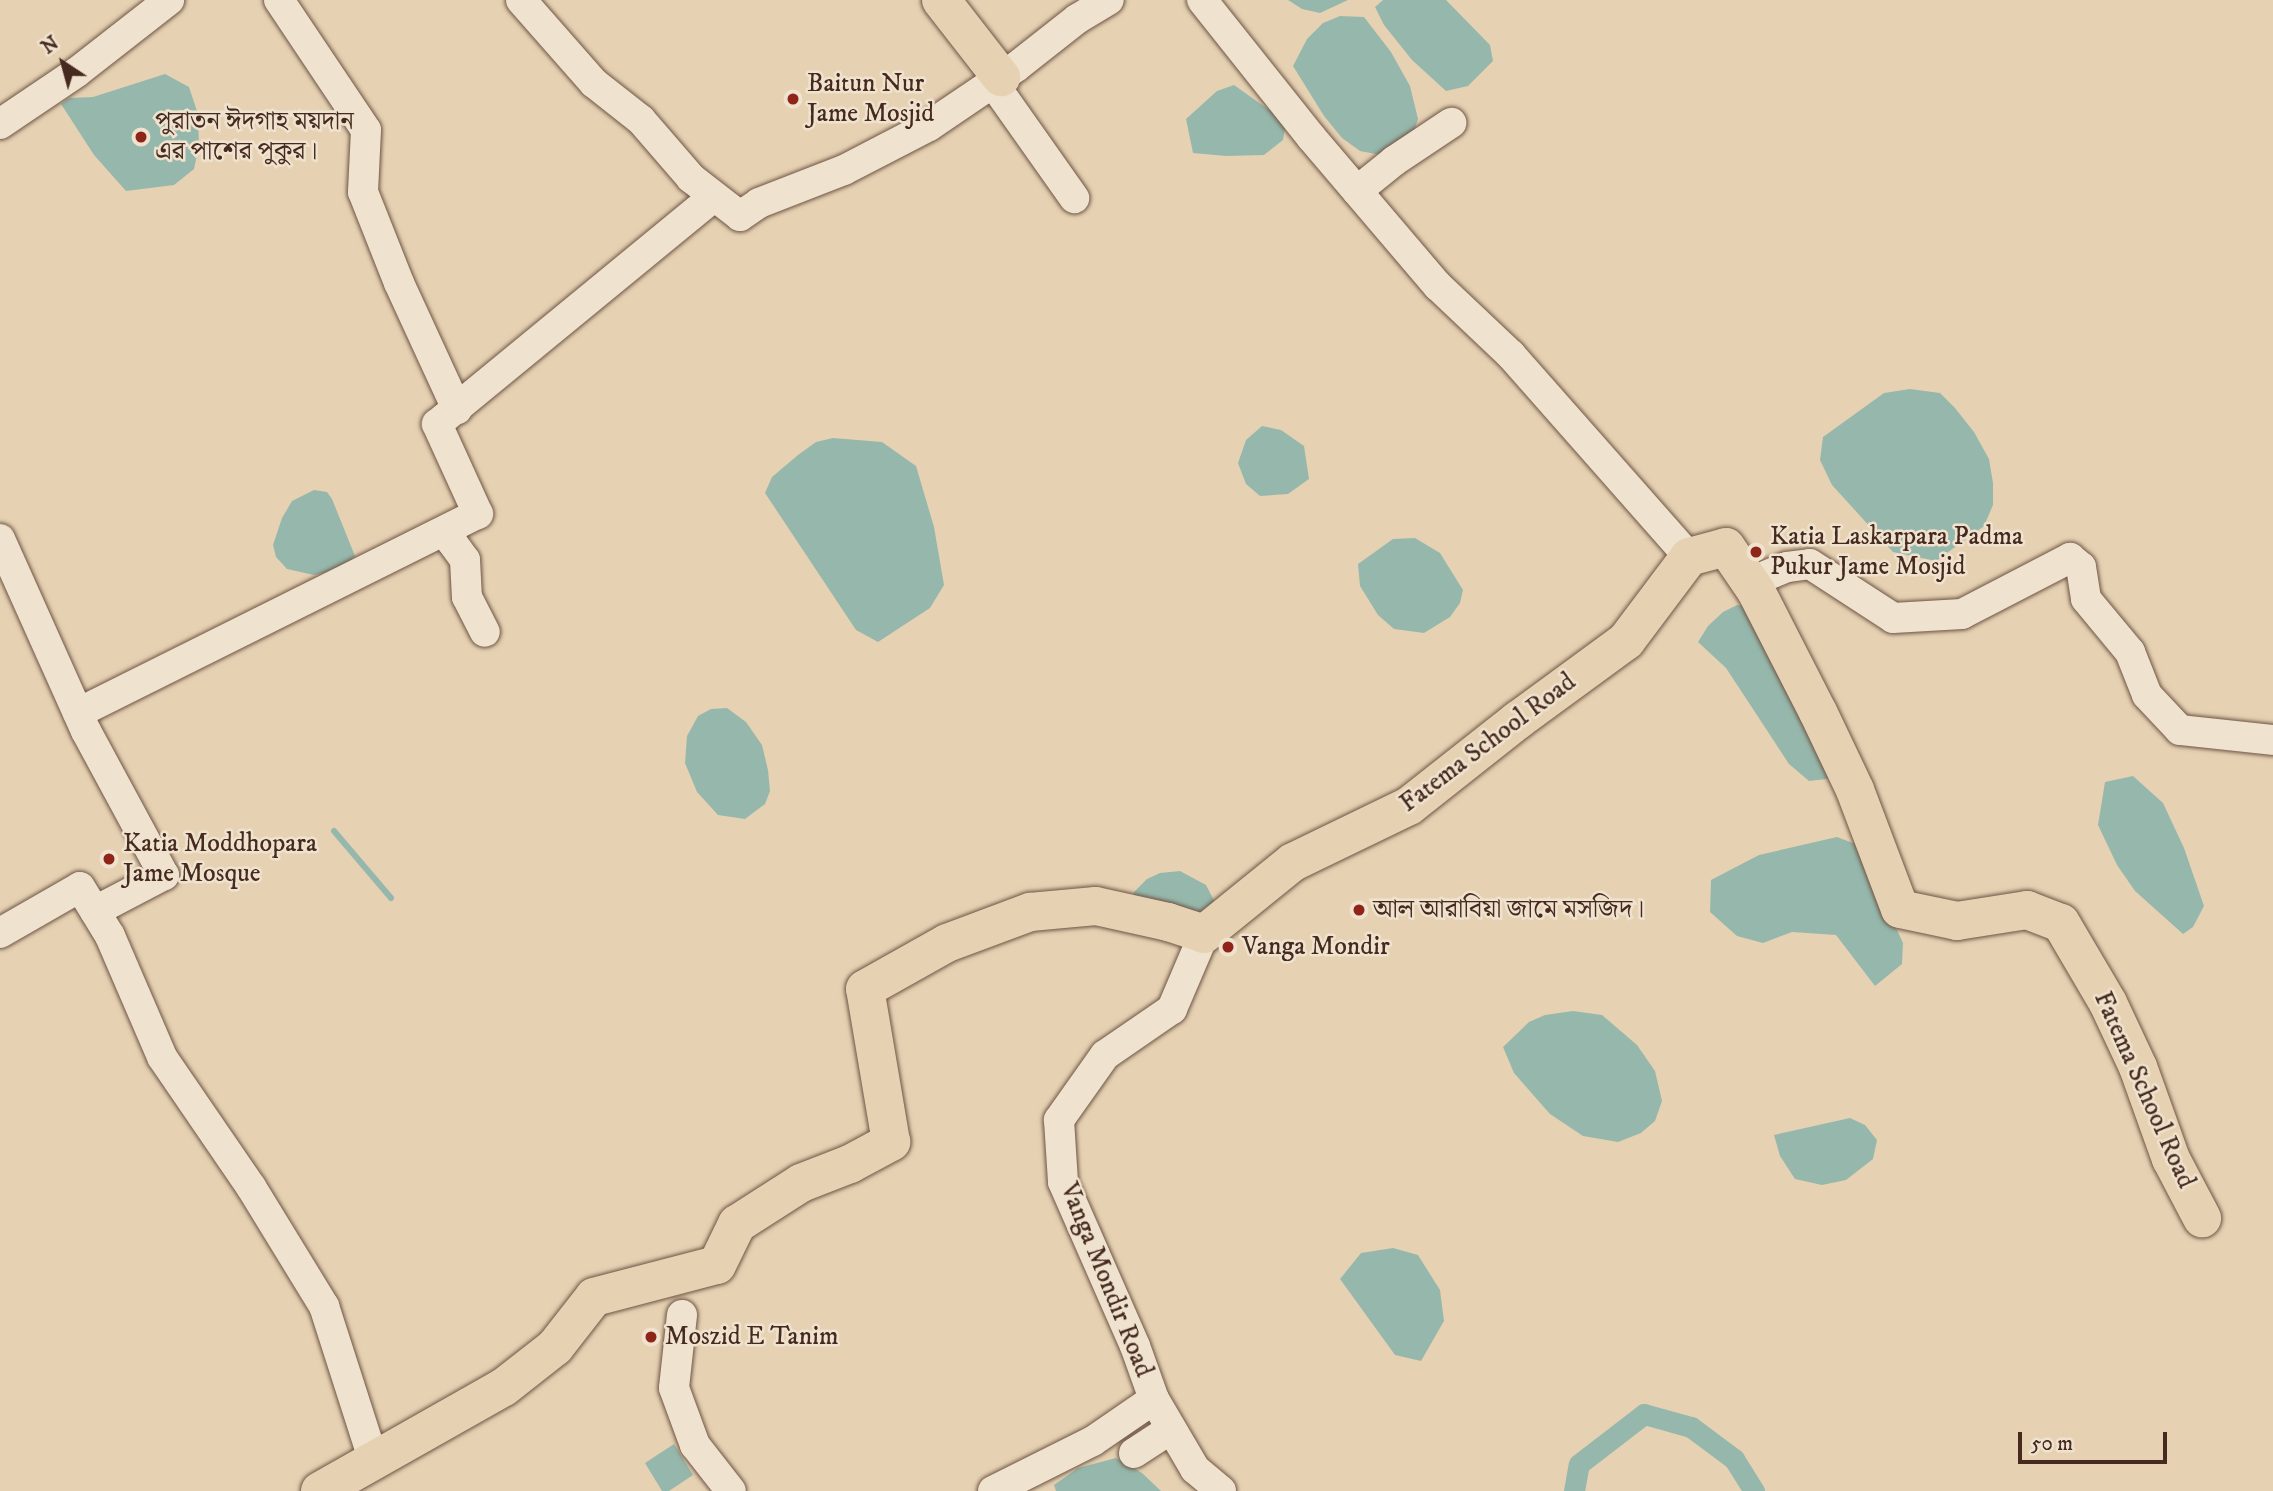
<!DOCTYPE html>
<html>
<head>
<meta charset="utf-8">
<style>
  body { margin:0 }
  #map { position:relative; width:2273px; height:1491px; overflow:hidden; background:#e6d2b3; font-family:"IM FELL DW Pica","Noto Serif Bengali",serif }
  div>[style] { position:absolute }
  .water>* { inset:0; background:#96b8ac }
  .stream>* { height:6px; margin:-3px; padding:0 3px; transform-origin:3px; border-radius:3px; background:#96b8ac }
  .canal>* { height:21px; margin:-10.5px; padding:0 10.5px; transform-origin:10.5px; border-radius:10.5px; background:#96b8ac }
  .roads { filter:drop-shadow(0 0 2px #6e5444) drop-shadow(0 0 2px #6e5444) }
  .minor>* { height:30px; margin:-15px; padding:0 15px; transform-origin:15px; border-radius:15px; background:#efe2ce }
  .major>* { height:38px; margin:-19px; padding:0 19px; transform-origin:19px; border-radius:19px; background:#e6d2b3 }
  .dots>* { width:19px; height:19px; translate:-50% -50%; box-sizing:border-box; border:4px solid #efe2ce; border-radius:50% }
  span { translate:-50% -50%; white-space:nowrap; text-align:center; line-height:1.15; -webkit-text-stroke:5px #efe2ce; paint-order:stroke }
  .poi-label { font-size:26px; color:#462a1f }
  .left { translate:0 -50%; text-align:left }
  .street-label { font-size:26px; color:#462a1f }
  .north { position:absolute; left:28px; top:28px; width:70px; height:70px; -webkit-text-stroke:5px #efe2ce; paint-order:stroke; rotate:324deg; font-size:19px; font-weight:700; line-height:28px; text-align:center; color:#462a1f }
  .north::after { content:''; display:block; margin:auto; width:24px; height:32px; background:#462a1f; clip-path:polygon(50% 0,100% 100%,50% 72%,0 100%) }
  .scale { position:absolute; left:2018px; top:1432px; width:149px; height:32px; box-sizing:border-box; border:4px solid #462a1f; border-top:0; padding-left:9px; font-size:21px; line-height:24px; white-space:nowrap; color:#462a1f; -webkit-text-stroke:5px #efe2ce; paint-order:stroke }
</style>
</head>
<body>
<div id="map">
  <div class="water">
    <i style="clip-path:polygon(1288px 0,1348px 0,1320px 13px,1302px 9px)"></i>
    <i style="clip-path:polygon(1383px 0,1446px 0,1490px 45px,1493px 61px,1468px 86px,1446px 91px,1412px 60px,1384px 25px,1375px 7px)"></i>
    <i style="clip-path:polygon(1340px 16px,1364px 17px,1391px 52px,1410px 86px,1418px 119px,1411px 140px,1386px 156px,1360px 151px,1342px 138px,1324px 116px,1293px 66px,1307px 39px,1323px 23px)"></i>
    <i style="clip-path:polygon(165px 74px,189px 87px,198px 114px,199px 146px,194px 169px,174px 185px,126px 191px,94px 155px,61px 104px,69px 98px,93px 97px)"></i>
    <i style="clip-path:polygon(1234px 85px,1286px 122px,1283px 140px,1264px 155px,1226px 156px,1193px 153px,1186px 119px,1217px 91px)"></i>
    <i style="clip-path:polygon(1910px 389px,1940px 393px,1955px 408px,1974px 432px,1989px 459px,1993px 483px,1993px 505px,1984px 526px,1936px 561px,1893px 552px,1832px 485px,1820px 460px,1823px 437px,1884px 393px)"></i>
    <i style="clip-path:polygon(1262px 426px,1281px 430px,1304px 446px,1309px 479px,1288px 494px,1260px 496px,1246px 484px,1238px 463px,1246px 440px)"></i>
    <i style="clip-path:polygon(833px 438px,882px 442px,916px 466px,934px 527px,944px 585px,930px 608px,878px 642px,856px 630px,765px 493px,772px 477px,798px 455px,816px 442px)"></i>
    <i style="clip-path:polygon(314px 490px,327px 492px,332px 499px,355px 556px,342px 569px,314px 575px,287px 569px,276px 557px,273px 545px,282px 518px,292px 501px)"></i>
    <i style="clip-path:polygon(1415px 538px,1440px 553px,1463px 590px,1460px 603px,1450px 617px,1424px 633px,1394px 629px,1378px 615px,1360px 586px,1358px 564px,1393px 539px)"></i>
    <i style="clip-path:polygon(1737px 605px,1749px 606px,1834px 772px,1827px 779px,1809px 781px,1789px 764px,1726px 668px,1698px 642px,1708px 626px,1723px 612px)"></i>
    <i style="clip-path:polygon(727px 708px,746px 722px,762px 745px,768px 770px,770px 791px,765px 804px,745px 819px,718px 815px,697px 792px,685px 763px,687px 736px,698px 716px,711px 709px)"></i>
    <i style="clip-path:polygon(2133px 776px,2163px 803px,2184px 848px,2204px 906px,2193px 927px,2183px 934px,2135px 891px,2117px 865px,2098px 825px,2105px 782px)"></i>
    <i style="clip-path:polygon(1837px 837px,1858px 845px,1903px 943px,1902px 964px,1875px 986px,1836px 935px,1792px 932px,1763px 943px,1737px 936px,1710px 912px,1711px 880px,1759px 855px)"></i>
    <i style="clip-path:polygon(1180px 871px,1206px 885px,1217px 906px,1216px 921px,1132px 902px,1134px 892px,1147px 879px,1160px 873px)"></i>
    <i style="clip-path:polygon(1573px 1011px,1602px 1015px,1637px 1045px,1655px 1071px,1662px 1101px,1655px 1121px,1641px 1133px,1618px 1142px,1583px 1136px,1550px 1114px,1514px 1073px,1503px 1047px,1529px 1022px,1545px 1015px)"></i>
    <i style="clip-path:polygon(1850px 1118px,1865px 1125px,1877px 1140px,1873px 1159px,1846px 1180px,1822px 1185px,1795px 1179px,1780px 1156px,1774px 1135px)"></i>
    <i style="clip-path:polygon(1393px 1248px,1418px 1255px,1440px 1290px,1444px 1321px,1421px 1361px,1395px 1355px,1340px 1279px,1361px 1253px)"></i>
    <i style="clip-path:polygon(674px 1444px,693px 1475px,669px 1491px,662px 1491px,645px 1463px)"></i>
    <i style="clip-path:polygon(1116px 1458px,1142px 1473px,1161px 1491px,1056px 1491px,1054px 1485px,1078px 1468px)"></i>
  </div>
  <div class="stream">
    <i style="left:334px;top:831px;width:88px;rotate:49.6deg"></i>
  </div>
  <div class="canal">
    <i style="left:1574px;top:1491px;width:27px;rotate:-80deg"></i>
    <i style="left:1579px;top:1464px;width:82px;rotate:-37.6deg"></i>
    <i style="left:1644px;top:1414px;width:49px;rotate:15.5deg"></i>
    <i style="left:1691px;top:1427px;width:54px;rotate:36.7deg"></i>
    <i style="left:1734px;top:1459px;width:38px;rotate:58deg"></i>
  </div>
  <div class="roads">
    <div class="minor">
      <i style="left:279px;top:0;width:156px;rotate:56.2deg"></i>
      <i style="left:366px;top:130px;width:62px;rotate:92.8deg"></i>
      <i style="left:363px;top:192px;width:98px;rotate:68.4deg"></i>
      <i style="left:399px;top:283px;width:139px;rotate:65.3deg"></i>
      <i style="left:521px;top:0;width:111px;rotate:48.7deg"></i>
      <i style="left:594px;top:83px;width:60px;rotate:38.2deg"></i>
      <i style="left:641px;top:120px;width:77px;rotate:49.2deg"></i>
      <i style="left:691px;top:178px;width:62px;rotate:37.8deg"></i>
      <i style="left:740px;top:216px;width:23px;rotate:-34deg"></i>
      <i style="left:759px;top:203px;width:91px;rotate:-21.2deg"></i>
      <i style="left:844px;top:170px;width:96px;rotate:-27.4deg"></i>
      <i style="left:929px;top:126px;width:105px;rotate:-34.1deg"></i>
      <i style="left:1016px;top:67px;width:78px;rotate:-38.2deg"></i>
      <i style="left:1077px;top:19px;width:37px;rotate:-31deg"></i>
      <i style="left:1202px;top:0;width:175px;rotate:51.5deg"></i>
      <i style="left:1311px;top:137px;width:196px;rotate:49.6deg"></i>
      <i style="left:1438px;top:286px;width:100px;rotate:43.4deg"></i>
      <i style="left:1511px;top:355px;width:269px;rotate:48.6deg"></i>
      <i style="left:993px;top:83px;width:141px;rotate:54.8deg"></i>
      <i style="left:0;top:124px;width:93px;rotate:-34deg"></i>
      <i style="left:77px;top:72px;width:117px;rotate:-38deg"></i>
      <i style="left:1357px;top:191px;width:48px;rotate:-39deg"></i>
      <i style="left:1394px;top:161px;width:69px;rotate:-33.7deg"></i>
      <i style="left:450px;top:529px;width:13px;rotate:81deg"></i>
      <i style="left:452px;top:542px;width:22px;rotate:54deg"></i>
      <i style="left:465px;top:560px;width:37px;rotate:87deg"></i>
      <i style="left:467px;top:597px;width:39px;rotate:63deg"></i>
      <i style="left:0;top:539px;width:210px;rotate:65.9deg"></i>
      <i style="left:86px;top:731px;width:164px;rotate:61.6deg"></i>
      <i style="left:164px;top:875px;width:78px;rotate:152.4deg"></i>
      <i style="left:1748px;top:583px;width:42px;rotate:-22.3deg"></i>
      <i style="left:1787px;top:567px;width:23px;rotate:-7deg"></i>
      <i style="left:1810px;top:564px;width:99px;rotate:33deg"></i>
      <i style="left:1893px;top:618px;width:69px;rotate:-3.3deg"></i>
      <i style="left:1962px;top:614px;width:122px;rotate:-27.4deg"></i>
      <i style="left:2070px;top:558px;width:14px;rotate:39deg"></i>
      <i style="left:2081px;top:567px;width:32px;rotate:81deg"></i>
      <i style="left:2086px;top:599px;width:69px;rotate:50.3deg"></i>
      <i style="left:2130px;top:652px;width:46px;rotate:68.4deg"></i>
      <i style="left:2147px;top:695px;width:48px;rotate:46.7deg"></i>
      <i style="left:2180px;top:730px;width:94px;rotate:6.1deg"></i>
      <i style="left:78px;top:713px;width:447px;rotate:-26.5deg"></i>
      <i style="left:478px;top:514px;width:99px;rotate:-114.5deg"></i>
      <i style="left:437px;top:424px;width:357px;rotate:-39.4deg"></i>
      <i style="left:0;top:933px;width:92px;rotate:-29.9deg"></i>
      <i style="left:80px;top:887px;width:57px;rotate:58.5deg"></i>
      <i style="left:110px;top:936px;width:132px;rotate:66.7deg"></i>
      <i style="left:162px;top:1057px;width:158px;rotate:55.6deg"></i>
      <i style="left:251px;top:1187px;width:140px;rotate:58.5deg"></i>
      <i style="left:324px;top:1306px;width:161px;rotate:72.2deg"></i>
      <i style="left:1204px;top:934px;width:82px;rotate:113.1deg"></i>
      <i style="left:1172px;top:1009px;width:81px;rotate:145.5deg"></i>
      <i style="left:1105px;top:1055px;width:80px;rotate:125.3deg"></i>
      <i style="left:1059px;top:1120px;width:62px;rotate:86.3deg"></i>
      <i style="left:1063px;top:1182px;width:179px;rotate:66.3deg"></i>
      <i style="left:1135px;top:1346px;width:56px;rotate:70.3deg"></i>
      <i style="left:1154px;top:1399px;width:81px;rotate:59.6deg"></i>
      <i style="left:1195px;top:1469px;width:34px;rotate:40deg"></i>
      <i style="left:682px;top:1315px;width:73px;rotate:96.3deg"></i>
      <i style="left:674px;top:1388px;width:61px;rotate:69.8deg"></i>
      <i style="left:695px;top:1445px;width:58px;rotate:52deg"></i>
      <i style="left:1134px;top:1453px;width:44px;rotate:-33deg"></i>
      <i style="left:993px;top:1491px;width:112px;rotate:-26.6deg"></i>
      <i style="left:1093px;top:1441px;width:74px;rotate:-34.5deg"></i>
    </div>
    <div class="major">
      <i style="left:941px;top:0;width:98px;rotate:52.1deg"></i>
      <i style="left:320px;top:1491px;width:211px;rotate:-29.5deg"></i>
      <i style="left:504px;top:1387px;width:65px;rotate:-38.1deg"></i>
      <i style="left:555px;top:1347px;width:63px;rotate:-52deg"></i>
      <i style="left:594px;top:1297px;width:127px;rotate:-14.6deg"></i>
      <i style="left:717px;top:1265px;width:46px;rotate:-64deg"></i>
      <i style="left:737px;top:1224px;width:76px;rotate:-32.6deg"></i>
      <i style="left:801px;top:1183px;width:53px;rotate:-21.2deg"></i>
      <i style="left:850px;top:1164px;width:47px;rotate:-28.2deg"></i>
      <i style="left:891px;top:1142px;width:155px;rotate:-99.6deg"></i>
      <i style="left:865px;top:989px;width:94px;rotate:-29.3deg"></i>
      <i style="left:947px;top:943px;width:89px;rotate:-20.5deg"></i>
      <i style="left:1030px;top:912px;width:66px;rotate:-5.2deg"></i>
      <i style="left:1096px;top:906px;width:74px;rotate:12.5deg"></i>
      <i style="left:1168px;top:922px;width:38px;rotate:18deg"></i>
      <i style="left:1204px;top:934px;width:114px;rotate:-39deg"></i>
      <i style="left:1293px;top:862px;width:129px;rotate:-25.8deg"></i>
      <i style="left:1409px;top:806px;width:139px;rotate:-38.3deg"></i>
      <i style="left:1518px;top:720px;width:134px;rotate:-36.2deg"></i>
      <i style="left:1626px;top:641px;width:105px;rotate:-53.1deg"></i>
      <i style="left:1689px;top:557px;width:38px;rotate:-15deg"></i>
      <i style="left:1726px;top:547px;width:53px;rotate:55.7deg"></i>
      <i style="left:1756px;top:591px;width:136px;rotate:62.9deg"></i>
      <i style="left:1818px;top:712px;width:86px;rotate:64.6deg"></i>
      <i style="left:1855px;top:790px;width:127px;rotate:69.3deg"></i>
      <i style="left:1900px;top:909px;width:58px;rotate:11.9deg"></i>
      <i style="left:1957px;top:921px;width:71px;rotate:-8.9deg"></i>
      <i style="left:2027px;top:910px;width:36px;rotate:21deg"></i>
      <i style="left:2061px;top:923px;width:93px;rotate:59.6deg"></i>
      <i style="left:2108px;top:1003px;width:71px;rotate:64.9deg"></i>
      <i style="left:2138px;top:1067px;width:98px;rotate:70.3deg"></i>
      <i style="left:2171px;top:1159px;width:67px;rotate:62.3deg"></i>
    </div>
  </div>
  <div class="dots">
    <i style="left:793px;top:99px;background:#8f2418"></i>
    <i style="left:141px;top:137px;background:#8f2418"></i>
    <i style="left:1756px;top:552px;background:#8f2418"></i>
    <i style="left:109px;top:859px;background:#8f2418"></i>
    <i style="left:1359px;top:910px;background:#8f2418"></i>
    <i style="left:1228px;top:947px;background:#8f2418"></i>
    <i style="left:651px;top:1337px;background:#8f2418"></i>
  </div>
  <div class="poi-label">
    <span class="left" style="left:807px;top:99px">Baitun Nur<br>Jame Mosjid</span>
    <span class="left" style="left:155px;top:137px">পুরাতন ঈদগাহ ময়দান<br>এর পাশের পুকুর।</span>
    <span class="left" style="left:1770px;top:552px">Katia Laskarpara Padma<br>Pukur Jame Mosjid</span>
    <span class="left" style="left:123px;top:859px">Katia Moddhopara<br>Jame Mosque</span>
    <span class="left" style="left:1373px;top:910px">আল আরাবিয়া জামে মসজিদ।</span>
    <span class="left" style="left:1242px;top:947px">Vanga Mondir</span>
    <span class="left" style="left:665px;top:1337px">Moszid E Tanim</span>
  </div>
  <div class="street-label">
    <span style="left:1488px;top:743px;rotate:-37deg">Fatema School Road</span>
    <span style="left:2144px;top:1090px;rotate:66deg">Fatema School Road</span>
    <span style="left:1106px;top:1280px;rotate:68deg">Vanga Mondir Road</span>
  </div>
  <div class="north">N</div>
  <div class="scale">50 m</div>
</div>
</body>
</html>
